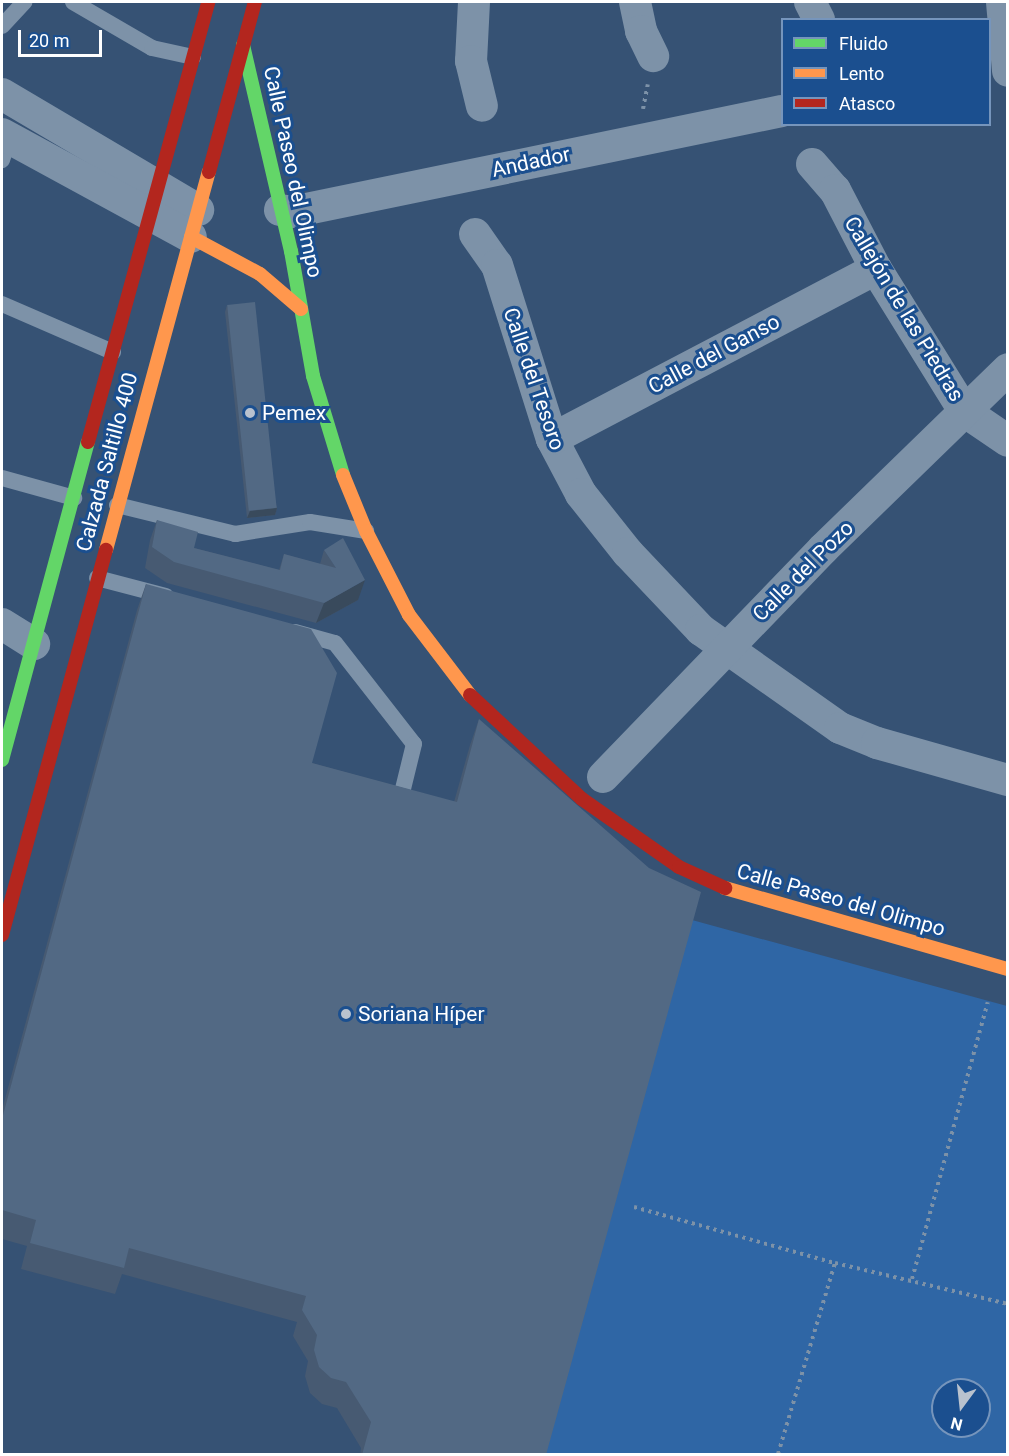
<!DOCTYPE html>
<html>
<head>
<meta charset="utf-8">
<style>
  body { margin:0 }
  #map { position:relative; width:1009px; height:1456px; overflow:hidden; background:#365274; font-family:Roboto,sans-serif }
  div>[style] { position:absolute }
  .green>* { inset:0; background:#2f66a5 }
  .path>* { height:4px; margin-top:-2px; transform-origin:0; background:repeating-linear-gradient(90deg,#7d92a8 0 3px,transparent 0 7.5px) }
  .lane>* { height:16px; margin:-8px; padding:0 8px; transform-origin:8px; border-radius:8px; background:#7d92a8 }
  .street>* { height:32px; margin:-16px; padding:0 16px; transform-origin:16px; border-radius:16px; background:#7d92a8 }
  .fast>* { height:14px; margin:-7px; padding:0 7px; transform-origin:7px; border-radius:7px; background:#63d668 }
  .slow>* { height:14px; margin:-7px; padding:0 7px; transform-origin:7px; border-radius:7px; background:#ff974d }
  .jam>* { height:14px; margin:-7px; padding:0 7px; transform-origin:7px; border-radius:7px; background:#b3261e }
  .wall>* { inset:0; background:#475a72 }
  .shaded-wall>* { inset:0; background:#394a5c }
  .building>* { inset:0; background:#526984; transform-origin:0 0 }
  .dots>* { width:16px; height:16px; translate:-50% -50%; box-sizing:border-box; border:3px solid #1b4f8f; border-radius:50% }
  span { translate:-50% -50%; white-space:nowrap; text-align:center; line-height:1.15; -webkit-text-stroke:6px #1b4f8f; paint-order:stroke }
  .street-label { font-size:21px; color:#fff }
  .poi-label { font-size:21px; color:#fff }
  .left { translate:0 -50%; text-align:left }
  .frame { position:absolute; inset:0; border:3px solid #fff; pointer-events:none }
  .legend { position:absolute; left:781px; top:18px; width:210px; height:108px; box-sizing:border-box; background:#1b4f8f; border:2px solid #7695bc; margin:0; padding:8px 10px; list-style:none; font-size:18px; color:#fff }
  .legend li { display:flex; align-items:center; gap:12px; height:30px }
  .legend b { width:30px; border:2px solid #7695bc }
  .north { position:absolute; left:931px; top:1378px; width:60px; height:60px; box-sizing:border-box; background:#1b4f8f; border:2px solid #7695bc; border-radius:50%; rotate:195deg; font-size:16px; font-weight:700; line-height:24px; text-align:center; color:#fff }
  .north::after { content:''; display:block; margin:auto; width:21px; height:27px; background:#b9c2ce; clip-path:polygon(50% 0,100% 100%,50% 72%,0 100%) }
  .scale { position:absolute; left:18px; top:30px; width:84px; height:27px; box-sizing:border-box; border:3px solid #fff; border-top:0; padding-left:8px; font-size:18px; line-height:21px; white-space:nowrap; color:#fff; -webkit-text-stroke:4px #1b4f8f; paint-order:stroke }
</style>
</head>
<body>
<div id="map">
  <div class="green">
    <i style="clip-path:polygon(evenodd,692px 920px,1007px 1006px,1007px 1454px,544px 1454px,692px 920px,943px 1390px,979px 1390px,979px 1426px,943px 1426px,943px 1390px)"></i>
  </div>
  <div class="path">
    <i style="left:643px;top:109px;width:25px;rotate:-79deg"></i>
    <i style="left:634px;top:1207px;width:209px;rotate:15.6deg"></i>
    <i style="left:835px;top:1263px;width:178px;rotate:13.3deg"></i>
    <i style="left:912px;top:1279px;width:287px;rotate:-74.7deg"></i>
    <i style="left:778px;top:1454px;width:199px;rotate:-73.4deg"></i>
  </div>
  <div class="lane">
    <i style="left:73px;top:2px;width:91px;rotate:30.2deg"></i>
    <i style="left:152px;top:48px;width:42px;rotate:12.4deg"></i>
    <i style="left:2px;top:26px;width:33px;rotate:-47deg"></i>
    <i style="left:2px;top:160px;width:22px;rotate:-72deg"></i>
    <i style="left:2px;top:304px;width:121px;rotate:23.4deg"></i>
    <i style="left:2px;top:478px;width:75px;rotate:15.5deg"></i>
    <i style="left:117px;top:505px;width:122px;rotate:13.8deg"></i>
    <i style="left:235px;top:534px;width:76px;rotate:-9.1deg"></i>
    <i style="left:310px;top:522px;width:57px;rotate:9.1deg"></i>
    <i style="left:97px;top:578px;width:71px;rotate:14.6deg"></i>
    <i style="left:295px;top:632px;width:41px;rotate:15.4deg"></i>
    <i style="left:335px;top:643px;width:128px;rotate:52deg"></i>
    <i style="left:414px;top:744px;width:59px;rotate:103.8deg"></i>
  </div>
  <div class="street">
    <i style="left:474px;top:2px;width:59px;rotate:92.9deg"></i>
    <i style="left:471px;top:61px;width:46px;rotate:76.3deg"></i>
    <i style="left:635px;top:2px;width:30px;rotate:78deg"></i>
    <i style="left:641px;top:31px;width:28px;rotate:64deg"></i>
    <i style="left:810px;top:2px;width:20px;rotate:63deg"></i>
    <i style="left:1002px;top:2px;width:69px;rotate:85deg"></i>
    <i style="left:2px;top:94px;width:228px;rotate:30.6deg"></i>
    <i style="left:2px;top:134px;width:215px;rotate:28.6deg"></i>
    <i style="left:812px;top:164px;width:35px;rotate:49deg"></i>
    <i style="left:835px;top:190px;width:89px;rotate:62.6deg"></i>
    <i style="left:876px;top:269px;width:167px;rotate:58.2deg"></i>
    <i style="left:964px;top:411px;width:53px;rotate:34.3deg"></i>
    <i style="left:280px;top:210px;width:12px;rotate:9deg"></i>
    <i style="left:292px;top:212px;width:500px;rotate:-11.65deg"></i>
    <i style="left:475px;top:234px;width:38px;rotate:55deg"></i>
    <i style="left:497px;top:265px;width:182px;rotate:72.5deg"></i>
    <i style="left:552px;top:439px;width:62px;rotate:62.2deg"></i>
    <i style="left:581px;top:494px;width:75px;rotate:51.5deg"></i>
    <i style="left:628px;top:553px;width:106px;rotate:46.5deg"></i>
    <i style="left:701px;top:630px;width:170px;rotate:35.2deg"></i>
    <i style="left:840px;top:728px;width:40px;rotate:22deg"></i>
    <i style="left:877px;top:743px;width:136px;rotate:15.8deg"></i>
    <i style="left:552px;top:439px;width:366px;rotate:-27.7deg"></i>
    <i style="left:2px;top:624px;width:38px;rotate:32deg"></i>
    <i style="left:603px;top:777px;width:317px;rotate:-46deg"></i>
    <i style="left:823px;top:549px;width:258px;rotate:-44.2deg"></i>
  </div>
  <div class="fast">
    <i style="left:243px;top:45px;width:212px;rotate:76.9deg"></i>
    <i style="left:291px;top:251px;width:127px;rotate:80deg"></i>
    <i style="left:313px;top:376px;width:103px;rotate:73.1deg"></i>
    <i style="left:2px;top:760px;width:329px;rotate:-74.9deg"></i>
  </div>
  <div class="slow">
    <i style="left:191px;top:237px;width:78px;rotate:28.2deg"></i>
    <i style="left:260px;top:274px;width:54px;rotate:40.5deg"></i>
    <i style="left:343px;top:475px;width:61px;rotate:67.7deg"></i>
    <i style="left:366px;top:531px;width:94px;rotate:62.9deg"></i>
    <i style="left:409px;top:615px;width:101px;rotate:52.7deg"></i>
    <i style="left:106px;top:550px;width:392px;rotate:-74.8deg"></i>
    <i style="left:725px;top:888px;width:294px;rotate:16deg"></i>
  </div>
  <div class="jam">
    <i style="left:209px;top:172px;width:176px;rotate:-74.9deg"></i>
    <i style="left:88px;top:442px;width:456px;rotate:-74.7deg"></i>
    <i style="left:470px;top:695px;width:153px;rotate:42.9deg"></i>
    <i style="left:582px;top:799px;width:118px;rotate:35deg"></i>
    <i style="left:679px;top:867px;width:51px;rotate:24.5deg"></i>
    <i style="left:2px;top:935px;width:399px;rotate:-74.9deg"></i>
  </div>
  <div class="wall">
    <i style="clip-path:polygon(227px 305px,277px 508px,275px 515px,247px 518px,225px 312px)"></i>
    <i style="clip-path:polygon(157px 520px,194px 548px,279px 570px,284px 554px,320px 564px,324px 550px,358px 600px,316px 623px,167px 583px,145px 568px,150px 540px)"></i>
    <i style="clip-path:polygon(146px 584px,312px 763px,454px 802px,470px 745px,479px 719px,546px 1455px,360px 1455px,361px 1448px,337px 1408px,322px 1404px,310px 1393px,305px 1376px,308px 1361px,293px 1336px,297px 1322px,122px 1274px,115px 1294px,21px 1269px,27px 1246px,2px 1239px,2px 1110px,137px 610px)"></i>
  </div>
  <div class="shaded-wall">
    <i style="clip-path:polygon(277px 508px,275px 515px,247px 518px,250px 511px)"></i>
    <i style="clip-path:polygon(365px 580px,358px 600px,316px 623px,324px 603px)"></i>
  </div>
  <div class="building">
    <i style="left:255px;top:302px;width:207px;height:28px;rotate:84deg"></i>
    <i style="clip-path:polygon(157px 520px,198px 532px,194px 548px,280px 570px,284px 554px,336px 568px,324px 550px,343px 538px,365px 580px,324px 603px,174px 562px,152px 547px)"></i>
    <i style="clip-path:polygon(146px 584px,311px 629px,337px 673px,312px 763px,457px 802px,479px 719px,649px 868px,701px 892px,546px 1455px,362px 1455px,371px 1422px,346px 1382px,331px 1378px,319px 1367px,314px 1350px,317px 1335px,302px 1310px,306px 1296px,129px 1248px,124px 1268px,30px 1243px,36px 1220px,2px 1210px,2px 1119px)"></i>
  </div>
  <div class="dots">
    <i style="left:250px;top:413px;background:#b9c2ce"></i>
    <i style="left:346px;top:1014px;background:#b9c2ce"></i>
  </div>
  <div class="street-label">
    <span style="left:531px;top:162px;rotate:-12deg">Andador</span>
    <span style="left:293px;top:172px;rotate:78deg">Calle Paseo del Olimpo</span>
    <span style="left:904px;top:309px;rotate:59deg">Callejón de las Piedras</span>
    <span style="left:714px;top:354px;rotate:-28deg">Calle del Ganso</span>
    <span style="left:534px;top:379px;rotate:71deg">Calle del Tesoro</span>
    <span style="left:107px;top:462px;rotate:-75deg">Calzada Saltillo 400</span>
    <span style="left:803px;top:571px;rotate:-45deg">Calle del Pozo</span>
    <span style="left:841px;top:900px;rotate:16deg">Calle Paseo del Olimpo</span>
  </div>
  <div class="poi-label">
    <span class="left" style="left:262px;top:413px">Pemex</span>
    <span class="left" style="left:358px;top:1014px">Soriana Híper</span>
  </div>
  <div class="frame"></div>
  <ul class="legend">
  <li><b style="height:8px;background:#63d668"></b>Fluido</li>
  <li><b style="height:8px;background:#ff974d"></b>Lento</li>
  <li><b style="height:8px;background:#b3261e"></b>Atasco</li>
  </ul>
  <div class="north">N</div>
  <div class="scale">20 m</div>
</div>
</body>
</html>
